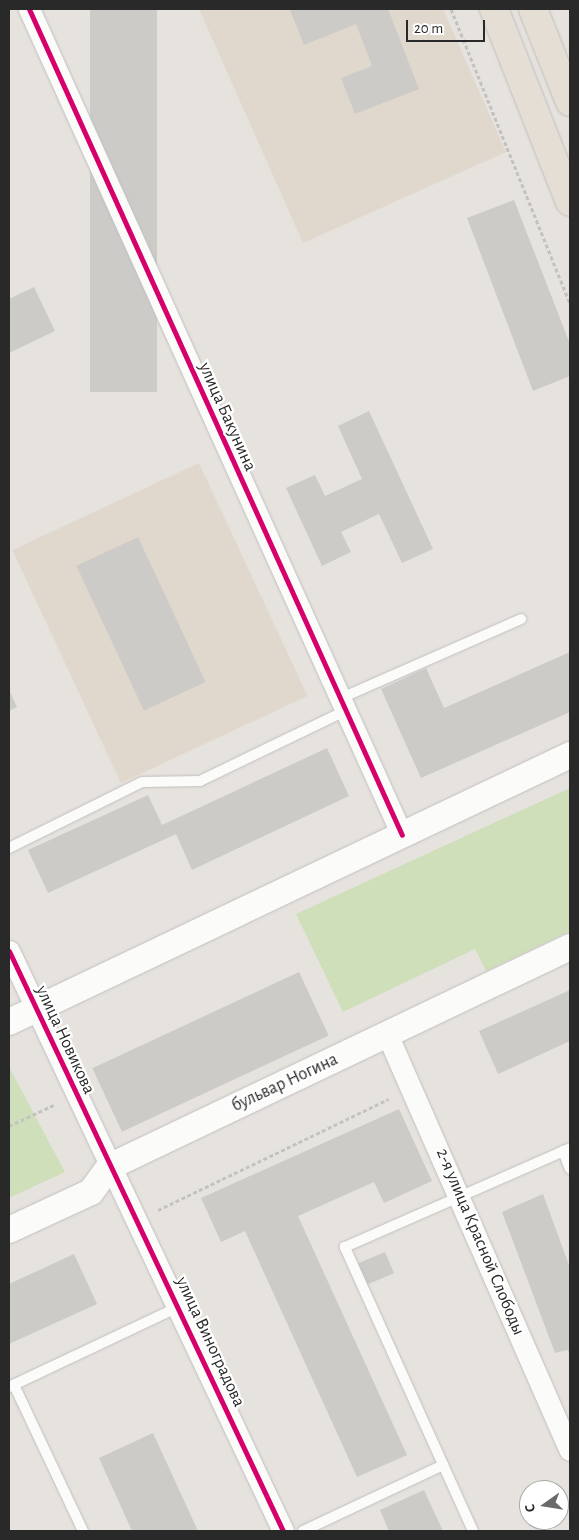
<!DOCTYPE html>
<html>
<head>
<meta charset="utf-8">
<style>
  body { margin:0 }
  #map { position:relative; width:579px; height:1540px; overflow:hidden; background:#e6e2de; font-family:"Alegreya Sans",sans-serif }
  div>[style] { position:absolute }
  .education>* { inset:0; background:#e0d8cd; transform-origin:0 0 }
  .green>* { inset:0; background:#cedfb9 }
  .building>* { inset:0; background:#cdcbc8; transform-origin:0 0 }
  .path>* { height:3px; margin-top:-1.5px; transform-origin:0; background:repeating-linear-gradient(90deg,#c3c2c2 0 4px,transparent 0 6.5px) }
  .roads { filter:drop-shadow(0 0 1px #c0bfbf) drop-shadow(0 0 1px #c0bfbf) }
  .service>* { height:10px; margin:-5px; padding:0 5px; transform-origin:5px; border-radius:5px; background:#fbfbfa }
  .minor>* { height:21px; margin:-10.5px; padding:0 10.5px; transform-origin:10.5px; border-radius:10.5px; background:#fbfbfa }
  .tertiary>* { height:26px; margin:-13px; padding:0 13px; transform-origin:13px; border-radius:13px; background:#fbfbfa }
  .primary>* { height:28px; margin:-14px; padding:0 14px; transform-origin:14px; border-radius:14px; background:#e4ded4 }
  .cycleway>* { height:5px; margin:-2.5px; padding:0 2.5px; transform-origin:2.5px; border-radius:2.5px; background:#d6006c }
  span { translate:-50% -50%; white-space:nowrap; text-align:center; line-height:1.15; -webkit-text-stroke:4.5px #fff; paint-order:stroke }
  .street-label { font-size:18px; color:#292929 }
  .frame { position:absolute; inset:0; border:10px solid #292929; pointer-events:none }
  .north { position:absolute; left:519px; top:1480px; width:50px; height:50px; box-sizing:border-box; background:#fff; border:1px solid #a9a9a9; border-radius:50%; rotate:257deg; font-size:14px; font-weight:700; line-height:20px; text-align:center; color:#292929 }
  .north::after { content:''; display:block; margin:auto; width:18px; height:22px; background:#6b6a68; clip-path:polygon(50% 0,100% 100%,50% 72%,0 100%) }
  .scale { position:absolute; left:406px; top:20px; width:79px; height:22px; box-sizing:border-box; border:2px solid #292929; border-top:0; padding-left:6px; font-size:15px; line-height:18px; white-space:nowrap; color:#292929; -webkit-text-stroke:4px #fff; paint-order:stroke }
</style>
</head>
<body>
<div id="map">
  <div class="education">
    <i style="clip-path:polygon(199px 9px,443px 9px,506px 152px,303px 243px)"></i>
    <i style="left:199px;top:463px;width:257px;height:206px;rotate:65deg"></i>
  </div>
  <div class="green">
    <i style="clip-path:polygon(570px 788px,570px 931px,486px 971px,475px 949px,343px 1012px,296px 914px)"></i>
    <i style="clip-path:polygon(9px 1067px,65px 1172px,9px 1198px)"></i>
  </div>
  <div class="building">
    <i style="left:90px;top:9px;width:67px;height:383px"></i>
    <i style="clip-path:polygon(388px 9px,419px 89px,355px 114px,341px 78px,372px 66px,356px 24px,304px 45px,290px 10px)"></i>
    <i style="clip-path:polygon(514px 200px,570px 344px,570px 376px,533px 391px,467px 218px)"></i>
    <i style="clip-path:polygon(34px 287px,55px 331px,9px 353px,9px 299px)"></i>
    <i style="clip-path:polygon(369px 411px,433px 549px,402px 563px,379px 514px,341px 532px,351px 552px,322px 566px,286px 488px,315px 475px,325px 496px,362px 479px,338px 426px)"></i>
    <i style="left:138px;top:537px;width:160px;height:68px;rotate:65deg"></i>
    <i style="clip-path:polygon(570px 652px,570px 712px,421px 778px,381px 689px,426px 668px,444px 708px)"></i>
    <i style="clip-path:polygon(9px 690px,17px 707px,9px 711px)"></i>
    <i style="clip-path:polygon(327px 748px,349px 796px,192px 870px,176px 834px,48px 893px,28px 850px,148px 795px,162px 825px)"></i>
    <i style="left:299px;top:972px;width:70px;height:228px;rotate:65deg"></i>
    <i style="clip-path:polygon(570px 990px,570px 1041px,498px 1074px,479px 1031px)"></i>
    <i style="clip-path:polygon(399px 1109px,432px 1181px,384px 1203px,374px 1182px,298px 1216px,407px 1455px,357px 1477px,245px 1231px,221px 1242px,201px 1198px)"></i>
    <i style="clip-path:polygon(543px 1194px,570px 1268px,570px 1356px,568px 1350px,555px 1353px,502px 1212px)"></i>
    <i style="left:385px;top:1252px;width:23px;height:31px;rotate:67deg"></i>
    <i style="clip-path:polygon(74px 1254px,97px 1304px,9px 1344px,9px 1284px)"></i>
    <i style="clip-path:polygon(153px 1433px,198px 1531px,132px 1531px,99px 1458px)"></i>
    <i style="clip-path:polygon(424px 1490px,443px 1531px,389px 1531px,380px 1510px)"></i>
  </div>
  <div class="path">
    <i style="left:451px;top:9px;width:317px;rotate:68deg"></i>
    <i style="left:9px;top:1126px;width:52px;rotate:-25.1deg"></i>
    <i style="left:158px;top:1210px;width:256px;rotate:-25.7deg"></i>
  </div>
  <div class="roads">
    <div class="service">
      <i style="left:339px;top:699px;width:199px;rotate:-23.7deg"></i>
      <i style="left:9px;top:848px;width:148px;rotate:-26.4deg"></i>
      <i style="left:142px;top:782px;width:58px;rotate:-1deg"></i>
      <i style="left:200px;top:781px;width:161px;rotate:-25.8deg"></i>
      <i style="left:563px;top:1151px;width:19px;rotate:69deg"></i>
      <i style="left:14px;top:1385px;width:161px;rotate:64.7deg"></i>
      <i style="left:9px;top:1387px;width:187px;rotate:-25.3deg"></i>
      <i style="left:303px;top:1531px;width:155px;rotate:-25.2deg"></i>
      <i style="left:473px;top:1531px;width:312px;rotate:-114.3deg"></i>
      <i style="left:345px;top:1247px;width:246px;rotate:-23.7deg"></i>
    </div>
    <div class="minor">
      <i style="left:29px;top:9px;width:906px;rotate:65.7deg"></i>
      <i style="left:9px;top:951px;width:641px;rotate:64.71deg"></i>
      <i style="left:387px;top:1034px;width:454px;rotate:66.3deg"></i>
    </div>
    <div class="tertiary">
      <i style="left:9px;top:1022px;width:621px;rotate:-25.45deg"></i>
      <i style="left:9px;top:1230px;width:90px;rotate:-24.9deg"></i>
      <i style="left:91px;top:1192px;width:31px;rotate:-54deg"></i>
      <i style="left:109px;top:1167px;width:511px;rotate:-25.51deg"></i>
    </div>
    <div class="primary">
      <i style="left:494px;top:9px;width:207px;rotate:68.5deg"></i>
      <i style="left:533px;top:9px;width:100px;rotate:68.3deg"></i>
    </div>
  </div>
  <div class="cycleway">
    <i style="left:29px;top:9px;width:906px;rotate:65.7deg"></i>
    <i style="left:9px;top:951px;width:641px;rotate:64.71deg"></i>
  </div>
  <div class="street-label">
    <span style="left:227px;top:417px;rotate:66deg">улица Бакунина</span>
    <span style="left:65px;top:1040px;rotate:65deg">улица Новикова</span>
    <span style="left:285px;top:1083px;rotate:-25deg">бульвар Ногина</span>
    <span style="left:480px;top:1242px;rotate:67deg">2-я улица Красной Слободы</span>
    <span style="left:210px;top:1342px;rotate:65deg">улица Виноградова</span>
  </div>
  <div class="frame"></div>
  <div class="north">С</div>
  <div class="scale">20 m</div>
</div>
</body>
</html>
